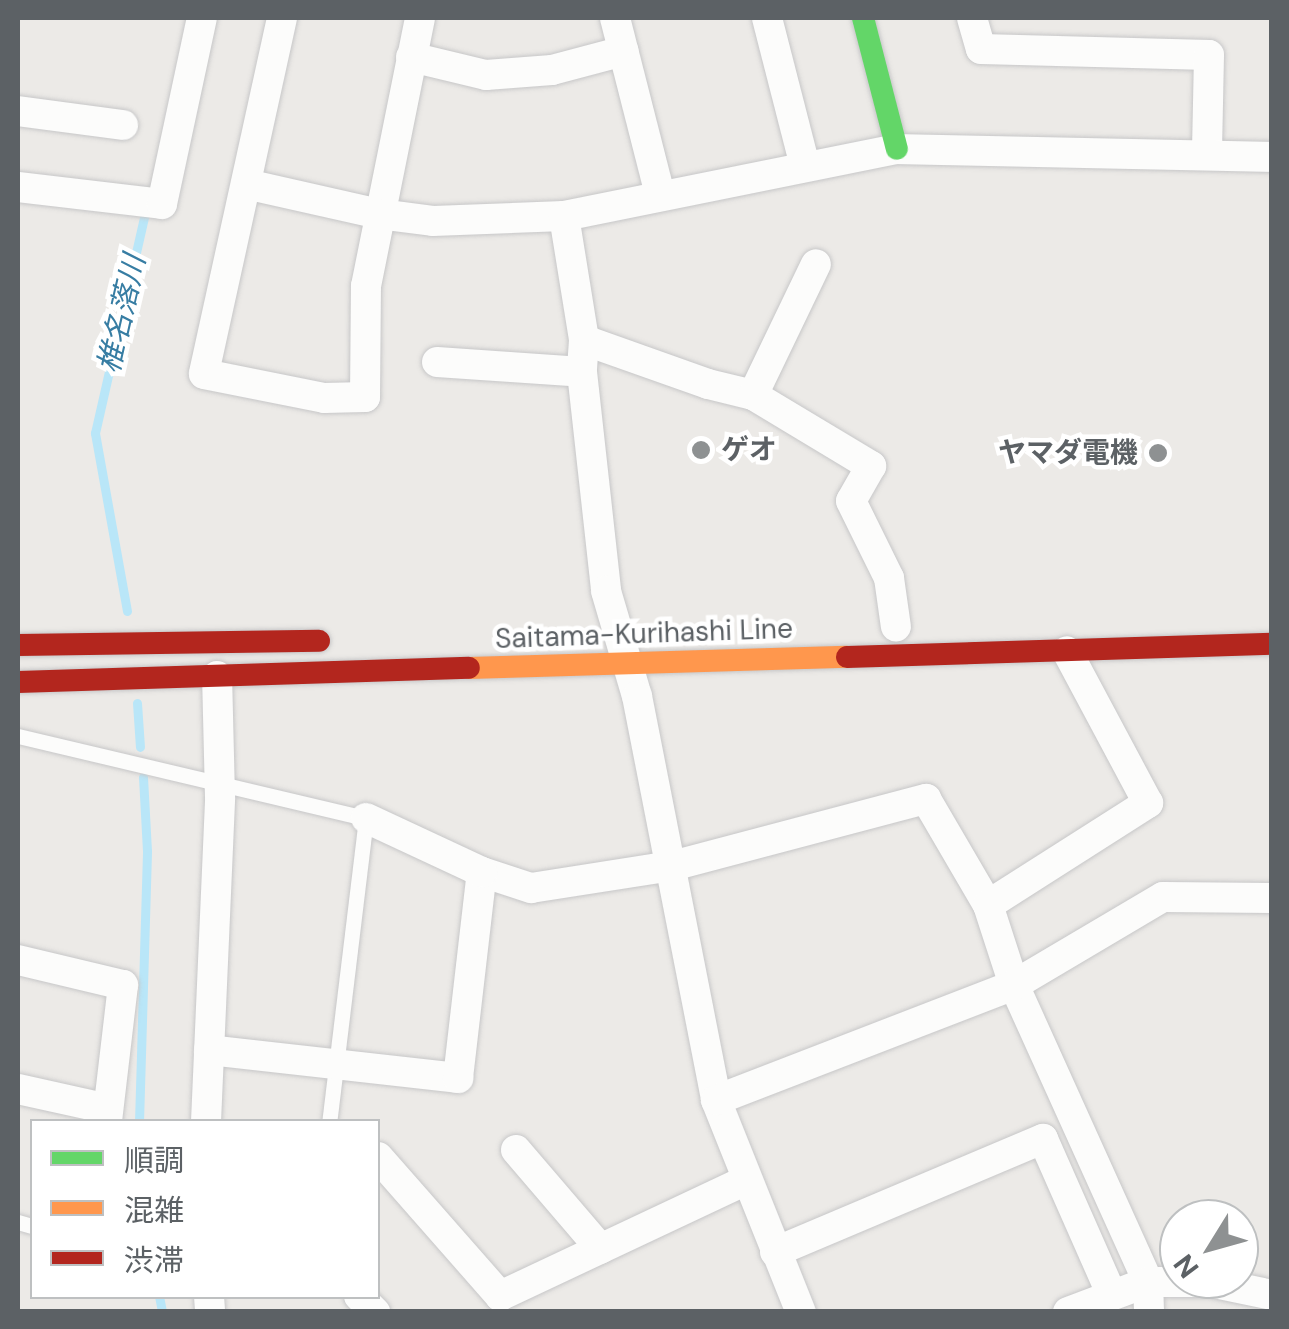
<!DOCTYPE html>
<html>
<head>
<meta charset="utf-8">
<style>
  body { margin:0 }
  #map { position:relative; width:1289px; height:1329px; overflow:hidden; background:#eceae7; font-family:"DM Sans","Noto Sans JP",sans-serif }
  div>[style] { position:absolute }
  .stream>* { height:9px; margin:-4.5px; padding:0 4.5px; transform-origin:4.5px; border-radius:4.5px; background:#b9e6f8 }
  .roads { filter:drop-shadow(0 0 2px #c7c7c8) drop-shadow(0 0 2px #c7c7c8) }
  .lane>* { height:15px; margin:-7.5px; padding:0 7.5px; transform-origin:7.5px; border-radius:7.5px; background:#fcfcfb }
  .street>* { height:30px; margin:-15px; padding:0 15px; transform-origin:15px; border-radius:15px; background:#fcfcfb }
  .fast>* { height:22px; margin:-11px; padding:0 11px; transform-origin:11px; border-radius:11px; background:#63d668 }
  .slow>* { height:22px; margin:-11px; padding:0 11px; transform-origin:11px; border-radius:11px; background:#ff974d }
  .jam>* { height:22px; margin:-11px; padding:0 11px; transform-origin:11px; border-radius:11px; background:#b3261e }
  .dots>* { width:28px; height:28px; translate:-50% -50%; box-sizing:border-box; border:5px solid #fff; border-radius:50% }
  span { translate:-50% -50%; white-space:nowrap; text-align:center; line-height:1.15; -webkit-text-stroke:9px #fff; paint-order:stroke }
  .poi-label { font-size:28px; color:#5c6165; font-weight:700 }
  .left { translate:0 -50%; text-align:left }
  .right { translate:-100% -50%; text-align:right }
  .street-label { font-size:28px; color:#5c6165 }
  .water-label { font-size:30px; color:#377da3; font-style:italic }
  .frame { position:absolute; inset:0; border:20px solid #5c6165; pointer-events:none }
  .legend { position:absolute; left:30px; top:1119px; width:350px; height:180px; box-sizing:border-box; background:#fff; border:2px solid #bec0c1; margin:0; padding:12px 18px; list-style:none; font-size:30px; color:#5c6165 }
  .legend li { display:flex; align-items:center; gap:20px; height:50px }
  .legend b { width:50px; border:2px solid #bec0c1 }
  .north { position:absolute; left:1159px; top:1199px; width:100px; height:100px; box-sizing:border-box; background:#fff; border:2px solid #bec0c1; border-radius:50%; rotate:233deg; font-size:28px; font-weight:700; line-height:40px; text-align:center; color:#5c6165 }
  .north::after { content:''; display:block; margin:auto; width:35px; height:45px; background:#8e9192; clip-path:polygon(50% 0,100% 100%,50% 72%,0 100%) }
</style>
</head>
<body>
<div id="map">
  <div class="stream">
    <i style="left:127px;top:611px;width:181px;rotate:-100.2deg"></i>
    <i style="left:95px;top:433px;width:231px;rotate:-77.2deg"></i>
    <i style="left:137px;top:703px;width:44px;rotate:86.1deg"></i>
    <i style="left:139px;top:1122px;width:271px;rotate:-88.3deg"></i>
    <i style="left:147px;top:851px;width:74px;rotate:-93.1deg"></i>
    <i style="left:159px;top:1296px;width:16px;rotate:79deg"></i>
  </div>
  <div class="roads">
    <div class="lane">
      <i style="left:18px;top:736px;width:358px;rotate:13.3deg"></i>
      <i style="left:366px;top:818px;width:306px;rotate:96.9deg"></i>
      <i style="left:18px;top:1222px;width:15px;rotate:16deg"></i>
    </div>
    <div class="street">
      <i style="left:282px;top:18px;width:364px;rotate:102.4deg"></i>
      <i style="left:204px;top:374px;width:122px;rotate:11.3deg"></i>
      <i style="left:324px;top:398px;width:41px;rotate:-1.4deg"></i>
      <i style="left:365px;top:397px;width:111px;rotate:-89.5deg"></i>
      <i style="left:366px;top:286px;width:273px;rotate:-78.6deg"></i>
      <i style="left:615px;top:18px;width:183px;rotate:75.7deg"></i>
      <i style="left:767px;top:18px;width:153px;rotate:75.6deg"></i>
      <i style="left:972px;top:18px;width:32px;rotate:74deg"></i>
      <i style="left:981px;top:49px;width:228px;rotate:1.5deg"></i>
      <i style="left:1209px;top:55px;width:99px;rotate:91.2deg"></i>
      <i style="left:411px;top:57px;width:77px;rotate:13.5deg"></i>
      <i style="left:486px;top:75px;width:66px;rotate:-4.3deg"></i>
      <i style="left:552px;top:70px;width:74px;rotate:-14.8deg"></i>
      <i style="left:18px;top:111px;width:106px;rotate:7.6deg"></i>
      <i style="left:246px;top:184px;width:136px;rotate:12.7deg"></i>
      <i style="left:379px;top:214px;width:54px;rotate:7.4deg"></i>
      <i style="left:433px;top:221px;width:131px;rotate:-2.2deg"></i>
      <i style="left:564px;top:216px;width:340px;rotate:-11.4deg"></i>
      <i style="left:897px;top:149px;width:375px;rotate:1.2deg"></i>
      <i style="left:18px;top:187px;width:145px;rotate:6.7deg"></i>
      <i style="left:162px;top:204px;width:190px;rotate:-77.9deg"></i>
      <i style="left:564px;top:216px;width:126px;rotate:80.8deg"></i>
      <i style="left:584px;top:340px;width:32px;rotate:94deg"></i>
      <i style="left:582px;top:372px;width:220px;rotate:83.7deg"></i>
      <i style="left:606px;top:591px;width:109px;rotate:73.6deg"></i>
      <i style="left:637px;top:696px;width:412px;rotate:78.9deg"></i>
      <i style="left:716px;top:1100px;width:228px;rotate:68.2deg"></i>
      <i style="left:584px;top:340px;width:132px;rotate:19.5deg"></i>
      <i style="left:708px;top:384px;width:46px;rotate:13.7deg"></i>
      <i style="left:753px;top:395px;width:138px;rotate:31deg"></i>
      <i style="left:871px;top:466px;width:40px;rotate:119.7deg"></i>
      <i style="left:851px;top:501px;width:86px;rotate:63.7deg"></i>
      <i style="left:889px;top:578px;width:49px;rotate:81.9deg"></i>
      <i style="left:437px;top:362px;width:145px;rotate:3.9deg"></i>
      <i style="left:753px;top:395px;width:145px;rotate:-64.3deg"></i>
      <i style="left:482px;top:872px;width:52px;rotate:18.1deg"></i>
      <i style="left:531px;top:888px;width:143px;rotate:-8.9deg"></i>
      <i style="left:672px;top:866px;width:263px;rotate:-14.8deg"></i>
      <i style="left:926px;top:799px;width:123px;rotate:59.7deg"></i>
      <i style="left:988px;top:905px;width:84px;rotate:72deg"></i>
      <i style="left:1014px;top:985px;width:326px;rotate:65.7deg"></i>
      <i style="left:1148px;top:1282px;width:30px;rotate:88deg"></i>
      <i style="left:988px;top:905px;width:190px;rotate:-32.5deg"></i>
      <i style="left:1148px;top:803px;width:172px;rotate:-118.1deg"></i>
      <i style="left:18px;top:960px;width:108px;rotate:13.4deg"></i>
      <i style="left:123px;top:985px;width:138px;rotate:96.7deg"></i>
      <i style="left:209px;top:1050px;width:251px;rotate:6.4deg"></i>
      <i style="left:458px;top:1078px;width:207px;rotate:-83.4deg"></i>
      <i style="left:482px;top:872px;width:128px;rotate:-155deg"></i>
      <i style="left:18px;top:1089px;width:92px;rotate:12.5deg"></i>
      <i style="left:716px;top:1100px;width:319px;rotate:-21.1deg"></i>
      <i style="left:1014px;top:985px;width:173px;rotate:-30.6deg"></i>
      <i style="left:1163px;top:897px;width:109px;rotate:0.5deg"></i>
      <i style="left:206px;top:1122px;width:325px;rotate:-87.5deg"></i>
      <i style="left:220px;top:797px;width:121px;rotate:-91.4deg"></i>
      <i style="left:516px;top:1150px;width:130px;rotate:49.4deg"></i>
      <i style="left:378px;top:1157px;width:185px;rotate:48.7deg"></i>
      <i style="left:500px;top:1296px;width:273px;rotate:-25.2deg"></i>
      <i style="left:775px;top:1252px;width:291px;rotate:-22.9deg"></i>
      <i style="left:1043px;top:1139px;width:168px;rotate:66.2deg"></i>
      <i style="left:209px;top:1296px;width:16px;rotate:86deg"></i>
      <i style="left:359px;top:1296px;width:23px;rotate:45deg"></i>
      <i style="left:1068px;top:1312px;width:85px;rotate:-20.6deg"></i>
      <i style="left:1148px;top:1282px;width:62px"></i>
      <i style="left:1210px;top:1282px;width:63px;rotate:11.8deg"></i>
    </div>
    <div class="fast">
      <i style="left:863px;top:18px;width:135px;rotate:75.5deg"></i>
    </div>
    <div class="slow">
      <i style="left:469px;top:668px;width:378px;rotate:-1.7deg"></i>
    </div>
    <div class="jam">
      <i style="left:18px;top:645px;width:301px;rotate:-0.8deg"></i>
      <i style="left:847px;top:657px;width:425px;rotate:-1.8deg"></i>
      <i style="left:18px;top:682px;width:451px;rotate:-1.8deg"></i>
    </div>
  </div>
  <div class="dots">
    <i style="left:701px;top:450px;background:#8e9192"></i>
    <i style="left:1158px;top:453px;background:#8e9192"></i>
  </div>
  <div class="poi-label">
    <span class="left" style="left:721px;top:450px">ゲオ</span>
    <span class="right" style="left:1138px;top:453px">ヤマダ電機</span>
  </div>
  <div class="street-label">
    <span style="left:644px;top:634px;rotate:-2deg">Saitama-Kurihashi Line</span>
  </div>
  <div class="water-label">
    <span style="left:122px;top:314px;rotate:-77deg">椎名落川</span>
  </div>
  <div class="frame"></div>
  <ul class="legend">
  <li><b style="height:12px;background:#63d668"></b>順調</li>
  <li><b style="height:12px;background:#ff974d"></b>混雑</li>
  <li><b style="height:12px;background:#b3261e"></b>渋滞</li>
  </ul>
  <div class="north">N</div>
</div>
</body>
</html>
